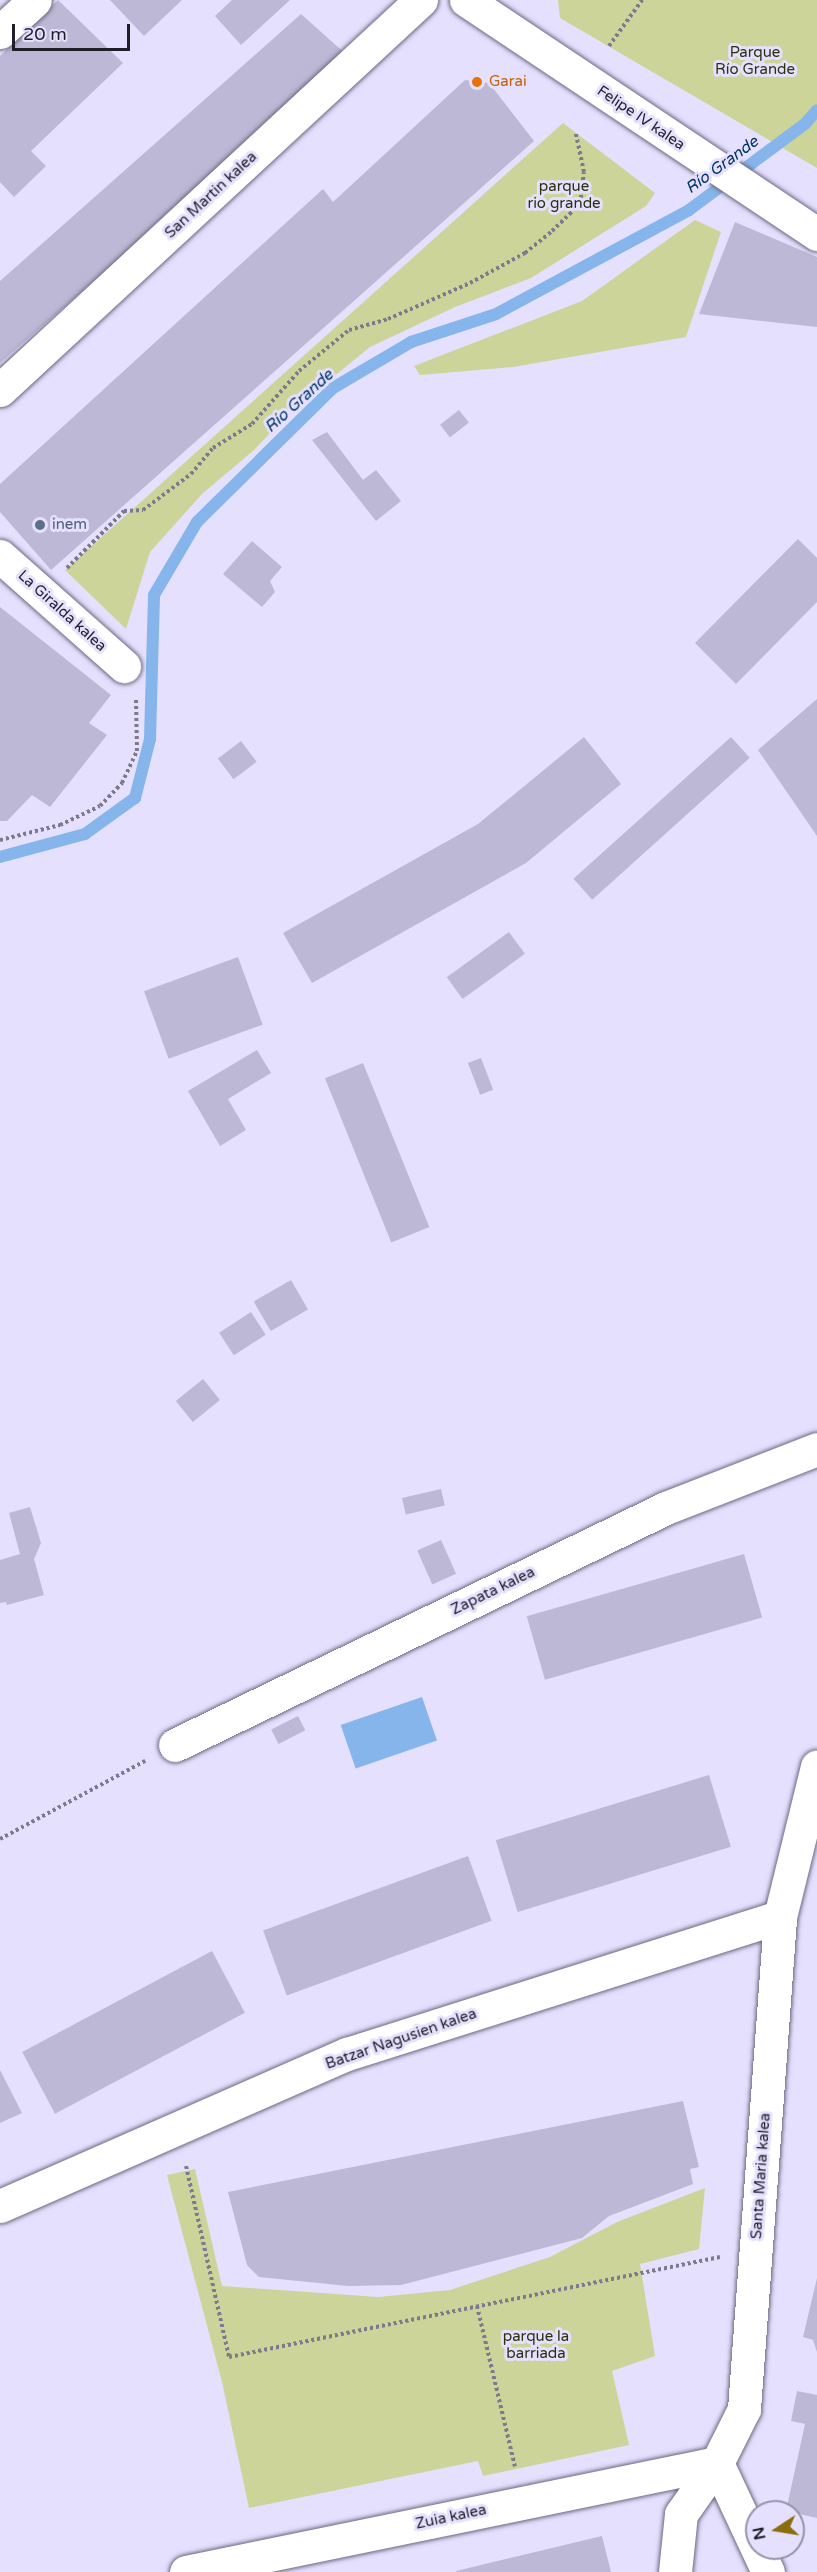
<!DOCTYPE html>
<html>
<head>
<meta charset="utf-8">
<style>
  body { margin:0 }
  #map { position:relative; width:817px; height:2572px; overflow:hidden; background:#e5e0fe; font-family:"Varela Round",sans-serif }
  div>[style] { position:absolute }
  .green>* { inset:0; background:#ccd49a }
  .water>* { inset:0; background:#85b5eb; transform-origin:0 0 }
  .stream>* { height:12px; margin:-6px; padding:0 6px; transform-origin:6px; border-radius:6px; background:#85b5eb }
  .building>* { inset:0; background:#bcb8d5; transform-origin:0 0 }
  .path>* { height:4px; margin-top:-2px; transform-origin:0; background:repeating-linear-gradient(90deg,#7d7a8d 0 3px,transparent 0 6px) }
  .roads { filter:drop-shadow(0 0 2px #6c6882) drop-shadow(0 0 2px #6c6882) }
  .street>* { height:33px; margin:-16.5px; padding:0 16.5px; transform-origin:16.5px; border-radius:16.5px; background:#fff }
  .secondary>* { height:33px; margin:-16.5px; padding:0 16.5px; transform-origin:16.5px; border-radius:16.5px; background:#fff }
  .dots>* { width:16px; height:16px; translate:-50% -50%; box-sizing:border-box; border:3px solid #e5e0fe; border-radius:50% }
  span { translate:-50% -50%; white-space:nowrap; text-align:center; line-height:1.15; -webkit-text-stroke:6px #e5e0fe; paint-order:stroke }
  .park-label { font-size:15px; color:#2c3010 }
  .food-label { font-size:15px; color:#c56008 }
  .left { translate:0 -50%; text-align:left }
  .street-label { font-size:15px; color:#201f29 }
  .service-label { font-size:15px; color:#4e5e75 }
  .water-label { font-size:16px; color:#003463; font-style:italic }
  .north { position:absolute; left:745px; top:2500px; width:60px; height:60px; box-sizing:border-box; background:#e5e0fe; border:2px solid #9693a9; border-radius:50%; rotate:258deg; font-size:16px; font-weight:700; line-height:24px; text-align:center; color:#201f29 }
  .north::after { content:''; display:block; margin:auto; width:21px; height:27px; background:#8b6d0e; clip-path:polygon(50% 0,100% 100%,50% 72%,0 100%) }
  .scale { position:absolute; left:12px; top:24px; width:118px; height:27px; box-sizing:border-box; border:3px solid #201f29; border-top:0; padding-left:8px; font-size:18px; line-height:21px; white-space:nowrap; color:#201f29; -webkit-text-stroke:4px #e5e0fe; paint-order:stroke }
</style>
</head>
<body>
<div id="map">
  <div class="green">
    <i style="clip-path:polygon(558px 0,817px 0,817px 168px,560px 18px)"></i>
    <i style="clip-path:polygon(563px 123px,655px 193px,646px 206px,531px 278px,455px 307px,370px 347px,290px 412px,254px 450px,202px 494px,150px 552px,126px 629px,65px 570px)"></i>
    <i style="clip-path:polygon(695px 220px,721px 232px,686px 337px,513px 367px,420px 375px,414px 366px,582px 301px)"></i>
    <i style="clip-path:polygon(195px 2169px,222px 2286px,378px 2297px,450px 2290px,550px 2257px,617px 2222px,705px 2188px,699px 2249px,640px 2264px,655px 2356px,612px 2371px,629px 2445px,483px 2476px,478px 2461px,249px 2508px,222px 2382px,167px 2175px)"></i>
  </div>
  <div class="water">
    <i style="left:422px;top:1697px;width:46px;height:86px;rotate:71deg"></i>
  </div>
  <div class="stream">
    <i style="left:0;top:857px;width:88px;rotate:-15.1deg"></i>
    <i style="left:85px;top:834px;width:62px;rotate:-35.8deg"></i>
    <i style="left:135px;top:798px;width:61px;rotate:-75.7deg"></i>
    <i style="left:150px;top:739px;width:144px;rotate:-88.4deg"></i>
    <i style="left:154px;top:595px;width:85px;rotate:-59.5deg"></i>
    <i style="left:197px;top:522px;width:191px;rotate:-44.6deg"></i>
    <i style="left:333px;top:388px;width:91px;rotate:-30.5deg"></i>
    <i style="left:411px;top:342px;width:89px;rotate:-18.2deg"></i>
    <i style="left:496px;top:314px;width:219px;rotate:-28.3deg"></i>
    <i style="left:689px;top:210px;width:144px;rotate:-36.6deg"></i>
    <i style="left:805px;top:124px;width:18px;rotate:-49deg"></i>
  </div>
  <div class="building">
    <i style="clip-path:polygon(58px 0,123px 63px,31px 151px,46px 166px,14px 197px,0 182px,0 56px)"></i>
    <i style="clip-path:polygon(110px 0,182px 0,144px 36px)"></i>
    <i style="clip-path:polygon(232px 0,290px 0,241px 45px,215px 16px)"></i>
    <i style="clip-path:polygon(301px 14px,349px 57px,0 363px,0 281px)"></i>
    <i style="clip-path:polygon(465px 80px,489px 83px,534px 141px,51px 570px,0 512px,0 484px,323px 189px,333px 202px)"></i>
    <i style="clip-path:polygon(735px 222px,817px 257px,817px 327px,699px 314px)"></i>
    <i style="left:459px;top:410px;width:16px;height:24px;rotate:52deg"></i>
    <i style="clip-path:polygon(327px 432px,363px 480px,376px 470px,401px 501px,376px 521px,312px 440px)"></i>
    <i style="clip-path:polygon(798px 539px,817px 558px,817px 602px,736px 684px,695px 643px)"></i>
    <i style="clip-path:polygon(252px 541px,282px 567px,270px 581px,275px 592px,262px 607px,223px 574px)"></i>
    <i style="clip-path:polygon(0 607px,111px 695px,89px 723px,107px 735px,50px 807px,32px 795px,7px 821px,0 821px)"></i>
    <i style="clip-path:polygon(817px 699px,817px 836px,758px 750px)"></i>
    <i style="clip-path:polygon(584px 737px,621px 784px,526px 863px,312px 983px,283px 933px,478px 824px)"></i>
    <i style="left:731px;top:737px;width:28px;height:212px;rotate:48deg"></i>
    <i style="left:241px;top:741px;width:26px;height:29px;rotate:53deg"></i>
    <i style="left:509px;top:932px;width:27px;height:77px;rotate:54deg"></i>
    <i style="left:238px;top:957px;width:72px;height:100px;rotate:70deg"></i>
    <i style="clip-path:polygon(257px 1050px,271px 1073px,228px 1099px,246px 1130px,220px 1146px,188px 1091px)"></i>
    <i style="left:481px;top:1058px;width:34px;height:14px;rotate:69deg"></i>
    <i style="left:363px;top:1063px;width:177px;height:41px;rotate:68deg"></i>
    <i style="left:291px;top:1280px;width:34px;height:43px;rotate:60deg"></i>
    <i style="left:251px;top:1312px;width:27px;height:38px;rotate:57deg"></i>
    <i style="left:203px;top:1379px;width:27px;height:35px;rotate:51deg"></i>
    <i style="left:441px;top:1489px;width:17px;height:40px;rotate:77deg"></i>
    <i style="clip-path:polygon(30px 1507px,41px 1543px,34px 1559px,44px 1595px,7px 1605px,6px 1602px,0 1603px,0 1560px,20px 1554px,9px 1513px)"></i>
    <i style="left:441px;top:1540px;width:37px;height:26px;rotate:66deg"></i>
    <i style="left:744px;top:1554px;width:66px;height:226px;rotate:74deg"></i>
    <i style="left:298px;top:1716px;width:16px;height:30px;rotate:63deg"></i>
    <i style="left:709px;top:1775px;width:75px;height:223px;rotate:73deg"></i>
    <i style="left:468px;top:1856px;width:69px;height:218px;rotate:70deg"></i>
    <i style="left:212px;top:1951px;width:70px;height:215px;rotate:62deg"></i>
    <i style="clip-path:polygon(0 2070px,22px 2113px,0 2123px)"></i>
    <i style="clip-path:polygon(683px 2101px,699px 2167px,690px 2169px,693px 2184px,609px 2216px,582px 2238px,401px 2285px,348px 2286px,259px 2277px,247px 2265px,228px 2192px)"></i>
    <i style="clip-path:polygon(817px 2278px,817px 2352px,813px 2340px,803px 2337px)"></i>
    <i style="clip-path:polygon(797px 2391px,817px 2395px,817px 2518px,786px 2511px,805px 2424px,791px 2421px)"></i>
    <i style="clip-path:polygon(602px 2536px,611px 2572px,457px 2572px,456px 2571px)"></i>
  </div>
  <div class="path">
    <i style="left:609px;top:46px;width:57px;rotate:-54.3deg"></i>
    <i style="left:67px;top:568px;width:81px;rotate:-45deg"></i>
    <i style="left:124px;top:511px;width:19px;rotate:-3deg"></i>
    <i style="left:143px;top:510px;width:60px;rotate:-36.9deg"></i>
    <i style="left:191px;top:474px;width:34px;rotate:-50deg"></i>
    <i style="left:213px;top:448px;width:46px;rotate:-31.6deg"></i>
    <i style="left:252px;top:424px;width:71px;rotate:-48.4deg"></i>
    <i style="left:299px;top:371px;width:65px;rotate:-39.4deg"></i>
    <i style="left:349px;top:330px;width:41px;rotate:-15.8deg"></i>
    <i style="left:388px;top:319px;width:90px;rotate:-23.7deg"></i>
    <i style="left:470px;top:283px;width:63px;rotate:-28.6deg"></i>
    <i style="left:525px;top:253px;width:35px;rotate:-39deg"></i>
    <i style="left:552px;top:231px;width:39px;rotate:-44deg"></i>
    <i style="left:580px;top:204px;width:32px;rotate:-83deg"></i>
    <i style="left:584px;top:172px;width:40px;rotate:-102deg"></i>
    <i style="left:0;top:840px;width:62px;rotate:-14deg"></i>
    <i style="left:60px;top:825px;width:44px;rotate:-25.4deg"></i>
    <i style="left:100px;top:806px;width:32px;rotate:-46deg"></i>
    <i style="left:122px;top:783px;width:35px;rotate:-65deg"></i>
    <i style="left:137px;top:751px;width:51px;rotate:-91.1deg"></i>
    <i style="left:0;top:1839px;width:165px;rotate:-28.3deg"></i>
    <i style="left:186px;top:2166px;width:196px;rotate:77.3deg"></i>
    <i style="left:229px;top:2357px;width:501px;rotate:-11.51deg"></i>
    <i style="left:477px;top:2306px;width:165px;rotate:76.7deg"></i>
  </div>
  <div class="roads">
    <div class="street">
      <i style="left:0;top:390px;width:574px;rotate:-42.81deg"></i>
      <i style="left:0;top:556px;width:166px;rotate:41.6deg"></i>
      <i style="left:175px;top:1745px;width:545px;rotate:-25.77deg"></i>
      <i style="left:666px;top:1508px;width:162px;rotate:-21.3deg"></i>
      <i style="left:0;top:2206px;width:379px;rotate:-23.7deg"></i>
      <i style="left:347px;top:2054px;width:454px;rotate:-17.6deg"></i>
      <i style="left:717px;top:2463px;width:120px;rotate:64.9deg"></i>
      <i style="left:186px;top:2572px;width:542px;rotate:-11.6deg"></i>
      <i style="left:675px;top:2572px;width:58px;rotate:-84.1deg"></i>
      <i style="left:681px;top:2514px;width:62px;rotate:-54.8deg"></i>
      <i style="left:717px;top:2463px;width:60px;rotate:-63.4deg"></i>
      <i style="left:744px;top:2409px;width:493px;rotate:-85.8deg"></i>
      <i style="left:780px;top:1917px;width:155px;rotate:-76.2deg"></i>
    </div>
    <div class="secondary">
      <i style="left:466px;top:0;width:422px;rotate:33.7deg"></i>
      <i style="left:0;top:32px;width:47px;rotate:-42.4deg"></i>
    </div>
  </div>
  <div class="dots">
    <i style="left:477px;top:82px;background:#e8710a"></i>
    <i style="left:40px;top:525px;background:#5c6f8a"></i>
  </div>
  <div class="park-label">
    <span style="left:755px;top:61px">Parque<br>Río Grande</span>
    <span style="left:564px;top:195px">parque<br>rio grande</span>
    <span style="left:536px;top:2345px">parque la<br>barriada</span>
  </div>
  <div class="food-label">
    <span class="left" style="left:489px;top:82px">Garai</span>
  </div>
  <div class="street-label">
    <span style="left:641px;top:118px;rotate:34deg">Felipe IV kalea</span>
    <span style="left:211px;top:195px;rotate:-43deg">San Martin kalea</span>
    <span style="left:62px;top:611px;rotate:42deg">La Giralda kalea</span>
    <span style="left:493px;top:1591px;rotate:-26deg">Zapata kalea</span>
    <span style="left:401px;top:2039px;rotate:-19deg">Batzar Nagusien kalea</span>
    <span style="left:761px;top:2176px;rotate:-86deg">Santa Maria kalea</span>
    <span style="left:451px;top:2517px;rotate:-12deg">Zuia kalea</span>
  </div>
  <div class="service-label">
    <span class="left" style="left:52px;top:525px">inem</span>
  </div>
  <div class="water-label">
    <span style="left:722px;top:165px;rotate:-36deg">Río Grande</span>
    <span style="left:299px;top:401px;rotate:-42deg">Río Grande</span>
  </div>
  <div class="north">N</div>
  <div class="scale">20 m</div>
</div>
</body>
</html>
